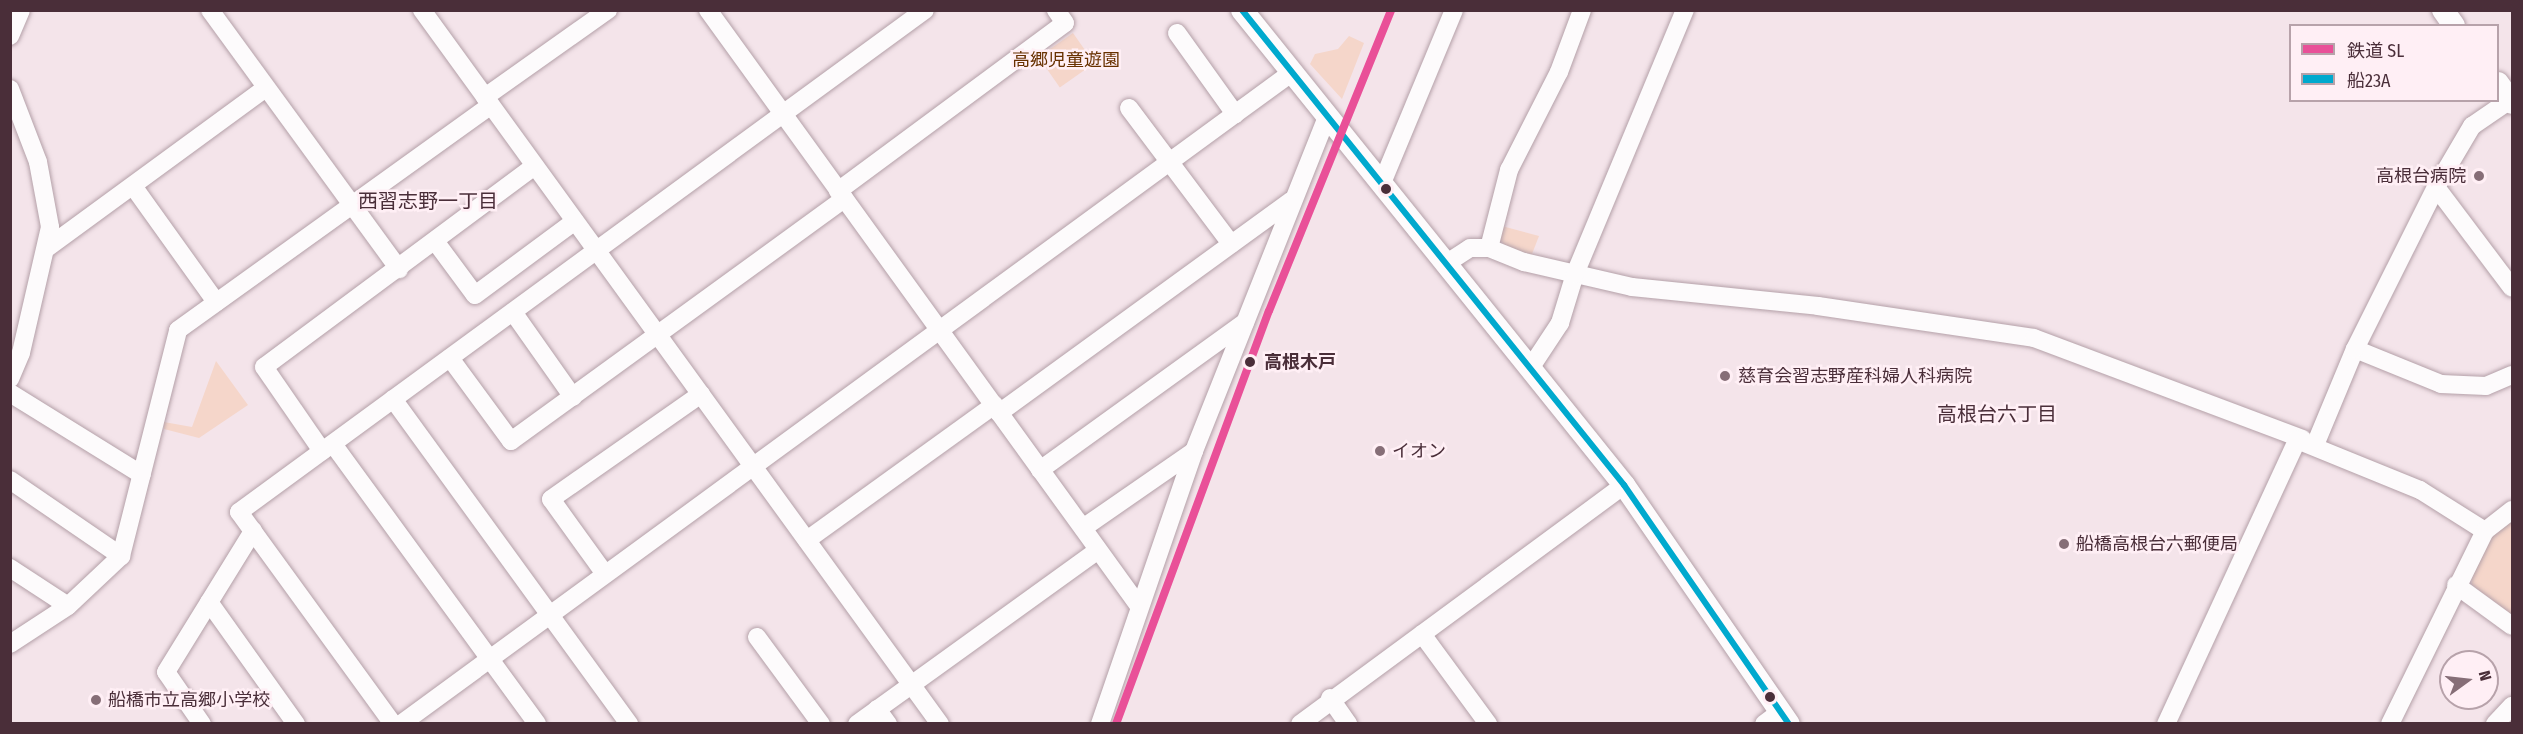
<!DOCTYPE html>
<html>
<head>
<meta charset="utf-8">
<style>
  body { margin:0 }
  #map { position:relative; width:2523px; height:734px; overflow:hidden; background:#f4e4ea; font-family:"Fira Sans Condensed","Noto Sans JP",sans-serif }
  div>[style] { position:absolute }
  .green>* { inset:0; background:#f5d6ca; transform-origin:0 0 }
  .roads { filter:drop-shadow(0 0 2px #b4a0a8) drop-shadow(0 0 2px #b4a0a8) }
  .minor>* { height:18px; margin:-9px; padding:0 9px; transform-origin:9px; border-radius:9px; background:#fdfbfc }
  .tertiary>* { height:22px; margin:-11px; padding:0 11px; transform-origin:11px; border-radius:11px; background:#fdfbfc }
  .bus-1>* { height:6px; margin:-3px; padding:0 3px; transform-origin:3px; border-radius:3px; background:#00a9ce }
  .rail-1>* { height:8px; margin:-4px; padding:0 4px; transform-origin:4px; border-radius:4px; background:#e95098 }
  .dots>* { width:16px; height:16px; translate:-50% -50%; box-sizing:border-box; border:3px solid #ffeff5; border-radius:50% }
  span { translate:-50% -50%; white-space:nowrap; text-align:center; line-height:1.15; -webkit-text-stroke:5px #ffeff5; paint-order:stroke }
  .park-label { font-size:18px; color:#683100 }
  .poi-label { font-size:18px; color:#4a2e39 }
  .right { translate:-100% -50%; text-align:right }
  .left { translate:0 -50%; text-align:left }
  .stop-label { font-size:18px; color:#4a2e39; font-weight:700 }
  .neighbourhood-label { font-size:20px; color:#4a2e39 }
  .frame { position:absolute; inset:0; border:12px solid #4a2e39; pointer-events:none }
  .legend { position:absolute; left:2289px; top:24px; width:210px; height:78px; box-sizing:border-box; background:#ffeff5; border:2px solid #b7a2aa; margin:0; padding:8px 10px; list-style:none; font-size:18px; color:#4a2e39 }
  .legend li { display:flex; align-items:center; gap:12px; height:30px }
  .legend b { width:30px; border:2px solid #b7a2aa }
  .north { position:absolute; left:2439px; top:650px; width:60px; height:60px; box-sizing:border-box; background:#ffeff5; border:2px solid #b7a2aa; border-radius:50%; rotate:75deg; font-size:16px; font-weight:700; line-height:24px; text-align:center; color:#4a2e39 }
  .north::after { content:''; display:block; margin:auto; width:21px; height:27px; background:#866e77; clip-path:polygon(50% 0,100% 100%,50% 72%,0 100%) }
</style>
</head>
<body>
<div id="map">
  <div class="green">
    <i style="left:1073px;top:33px;width:37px;height:42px;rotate:55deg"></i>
    <i style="clip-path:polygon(1349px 36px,1364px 43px,1342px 99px,1310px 64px,1315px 54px,1338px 49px)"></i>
    <i style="clip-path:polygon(1502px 226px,1539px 236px,1532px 254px,1509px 249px,1500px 240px)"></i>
    <i style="clip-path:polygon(216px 361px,248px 405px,199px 438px,164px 429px,164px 422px,192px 427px)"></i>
    <i style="clip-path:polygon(2512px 517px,2512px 615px,2472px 585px,2471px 573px,2491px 535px)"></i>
  </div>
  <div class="roads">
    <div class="minor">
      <i style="left:210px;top:10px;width:321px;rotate:53.9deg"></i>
      <i style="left:422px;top:10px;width:882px;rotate:54.04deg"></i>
      <i style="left:708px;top:10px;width:736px;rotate:54.13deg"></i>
      <i style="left:1177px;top:33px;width:100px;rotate:54.4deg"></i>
      <i style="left:10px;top:36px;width:28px;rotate:-67deg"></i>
      <i style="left:10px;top:89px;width:78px;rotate:69deg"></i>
      <i style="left:38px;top:162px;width:66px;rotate:79.5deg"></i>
      <i style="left:50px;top:227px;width:129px;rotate:103deg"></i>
      <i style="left:21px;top:353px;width:28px;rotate:113deg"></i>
      <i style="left:485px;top:97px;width:151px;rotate:-35.3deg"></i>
      <i style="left:1129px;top:108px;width:170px;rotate:53.1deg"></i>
      <i style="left:1382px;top:183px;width:187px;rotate:-67.4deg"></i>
      <i style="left:133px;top:186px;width:143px;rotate:54.4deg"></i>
      <i style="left:2436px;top:187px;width:126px;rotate:53deg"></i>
      <i style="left:838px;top:191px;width:282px;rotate:-36.5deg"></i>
      <i style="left:1065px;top:23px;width:16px;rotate:-125deg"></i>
      <i style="left:435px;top:241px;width:67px;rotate:53.5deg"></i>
      <i style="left:475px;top:295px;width:124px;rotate:-36.5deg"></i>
      <i style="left:47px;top:248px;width:271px;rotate:-36.2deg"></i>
      <i style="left:1489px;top:248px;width:81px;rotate:-75.6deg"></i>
      <i style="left:1509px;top:170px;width:110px;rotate:-63deg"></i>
      <i style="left:1559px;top:72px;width:66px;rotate:-69.6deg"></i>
      <i style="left:1447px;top:263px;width:27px;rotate:-33deg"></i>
      <i style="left:1470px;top:248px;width:19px"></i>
      <i style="left:1489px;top:248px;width:38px;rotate:22deg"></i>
      <i style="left:1524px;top:262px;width:111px;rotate:13deg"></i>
      <i style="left:1632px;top:287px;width:187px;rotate:5.8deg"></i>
      <i style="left:1818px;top:306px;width:218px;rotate:8.4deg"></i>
      <i style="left:2034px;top:338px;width:287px;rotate:20.6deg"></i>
      <i style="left:513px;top:312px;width:104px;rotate:54.8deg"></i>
      <i style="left:2355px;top:349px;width:93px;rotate:22.1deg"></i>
      <i style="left:2441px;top:384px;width:45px;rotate:2.5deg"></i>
      <i style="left:2486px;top:386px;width:28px;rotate:-23deg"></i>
      <i style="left:450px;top:358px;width:103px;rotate:53.7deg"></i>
      <i style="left:511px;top:441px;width:412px;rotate:-36deg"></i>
      <i style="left:1531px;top:367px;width:53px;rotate:-56.6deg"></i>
      <i style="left:1560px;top:323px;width:51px;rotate:-73deg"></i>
      <i style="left:1575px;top:274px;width:286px;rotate:-67.4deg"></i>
      <i style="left:10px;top:393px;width:155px;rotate:31.8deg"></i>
      <i style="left:393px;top:399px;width:402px;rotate:54deg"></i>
      <i style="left:999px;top:413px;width:361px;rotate:-36deg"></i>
      <i style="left:333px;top:444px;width:346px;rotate:53.9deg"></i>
      <i style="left:2315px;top:445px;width:104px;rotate:-67.4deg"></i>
      <i style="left:2355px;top:349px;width:181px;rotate:-63.4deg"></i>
      <i style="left:2436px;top:187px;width:71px;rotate:-59.5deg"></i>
      <i style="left:2472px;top:126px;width:46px;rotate:-34.4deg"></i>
      <i style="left:322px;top:451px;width:102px;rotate:-124.6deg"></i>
      <i style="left:264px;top:367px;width:337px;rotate:-36.6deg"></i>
      <i style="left:1040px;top:470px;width:253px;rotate:-35.8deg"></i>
      <i style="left:10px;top:480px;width:135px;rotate:34.4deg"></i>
      <i style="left:1083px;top:528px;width:135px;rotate:-34.7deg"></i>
      <i style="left:807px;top:540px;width:231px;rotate:-35.8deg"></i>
      <i style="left:10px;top:568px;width:69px;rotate:33.2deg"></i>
      <i style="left:605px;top:574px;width:92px;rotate:-125.8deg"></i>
      <i style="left:551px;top:499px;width:183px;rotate:-35deg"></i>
      <i style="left:2456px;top:585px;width:69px;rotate:36.2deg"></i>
      <i style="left:209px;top:602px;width:150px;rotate:54.5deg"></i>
      <i style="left:1422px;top:634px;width:112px;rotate:53.7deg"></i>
      <i style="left:757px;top:637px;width:108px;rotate:53.7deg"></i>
      <i style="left:10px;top:644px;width:69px;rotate:-33.2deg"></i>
      <i style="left:68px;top:606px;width:73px;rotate:-43.3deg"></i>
      <i style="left:121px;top:556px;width:233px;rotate:-75.8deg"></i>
      <i style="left:178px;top:330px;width:385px;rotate:-35.7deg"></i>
      <i style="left:1330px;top:698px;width:32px;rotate:55deg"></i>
      <i style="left:877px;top:709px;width:19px;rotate:54deg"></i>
      <i style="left:202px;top:724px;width:63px;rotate:-124.7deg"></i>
      <i style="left:166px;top:672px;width:166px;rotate:-58.3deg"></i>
      <i style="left:393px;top:724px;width:262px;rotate:-126deg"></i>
      <i style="left:239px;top:512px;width:850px;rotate:-36.2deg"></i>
      <i style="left:401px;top:724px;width:1103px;rotate:-36.18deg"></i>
      <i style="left:857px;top:724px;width:297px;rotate:-35.8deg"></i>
      <i style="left:1100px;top:724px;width:289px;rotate:-71deg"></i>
      <i style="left:1194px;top:451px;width:360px;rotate:-68.3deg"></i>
      <i style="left:1300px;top:724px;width:403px;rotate:-36.4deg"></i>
      <i style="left:1764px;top:724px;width:21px;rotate:-37deg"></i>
      <i style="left:2166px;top:724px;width:313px;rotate:-65.2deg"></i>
      <i style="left:2297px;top:440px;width:133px;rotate:22.1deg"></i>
      <i style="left:2420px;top:490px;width:77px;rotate:32.2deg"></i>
      <i style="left:2390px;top:724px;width:215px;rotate:-63.8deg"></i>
      <i style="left:2485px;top:531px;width:34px;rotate:-38deg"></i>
      <i style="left:2495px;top:724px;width:25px;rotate:-47deg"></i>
    </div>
    <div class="tertiary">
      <i style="left:1242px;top:10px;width:610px;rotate:51.19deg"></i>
      <i style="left:1624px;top:485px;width:290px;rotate:55.4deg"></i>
      <i style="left:2443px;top:10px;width:19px;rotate:55deg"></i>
      <i style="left:2498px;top:83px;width:24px;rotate:55deg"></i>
    </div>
  </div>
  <div class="bus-1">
    <i style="left:1242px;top:10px;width:610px;rotate:51.19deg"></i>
    <i style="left:1624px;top:485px;width:290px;rotate:55.4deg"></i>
  </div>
  <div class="rail-1">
    <i style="left:1116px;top:724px;width:440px;rotate:-69.7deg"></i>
    <i style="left:1269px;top:311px;width:325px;rotate:-67.9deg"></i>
  </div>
  <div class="dots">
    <i style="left:2479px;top:176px;background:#866e77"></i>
    <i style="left:1386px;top:189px;background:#4a2e39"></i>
    <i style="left:1250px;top:362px;background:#4a2e39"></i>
    <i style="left:1725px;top:376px;background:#866e77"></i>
    <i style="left:1380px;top:451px;background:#866e77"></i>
    <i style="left:2064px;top:544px;background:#866e77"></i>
    <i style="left:1770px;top:697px;background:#4a2e39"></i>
    <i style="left:96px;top:700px;background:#866e77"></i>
  </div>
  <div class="park-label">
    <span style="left:1066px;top:60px">高郷児童遊園</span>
  </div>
  <div class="poi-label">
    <span class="right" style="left:2466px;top:176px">高根台病院</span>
    <span class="left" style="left:1738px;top:376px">慈育会習志野産科婦人科病院</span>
    <span class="left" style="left:1392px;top:451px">イオン</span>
    <span class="left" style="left:2076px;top:544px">船橋高根台六郵便局</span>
    <span class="left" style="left:108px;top:700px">船橋市立高郷小学校</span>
  </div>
  <div class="stop-label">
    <span class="left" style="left:1264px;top:362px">高根木戸</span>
  </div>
  <div class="neighbourhood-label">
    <span style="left:428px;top:201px">西習志野一丁目</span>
    <span style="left:1997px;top:414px">高根台六丁目</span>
  </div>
  <div class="frame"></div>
  <ul class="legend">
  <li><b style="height:8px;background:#e95098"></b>鉄道 SL</li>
  <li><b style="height:8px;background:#00a9ce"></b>船23A</li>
  </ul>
  <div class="north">N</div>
</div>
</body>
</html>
